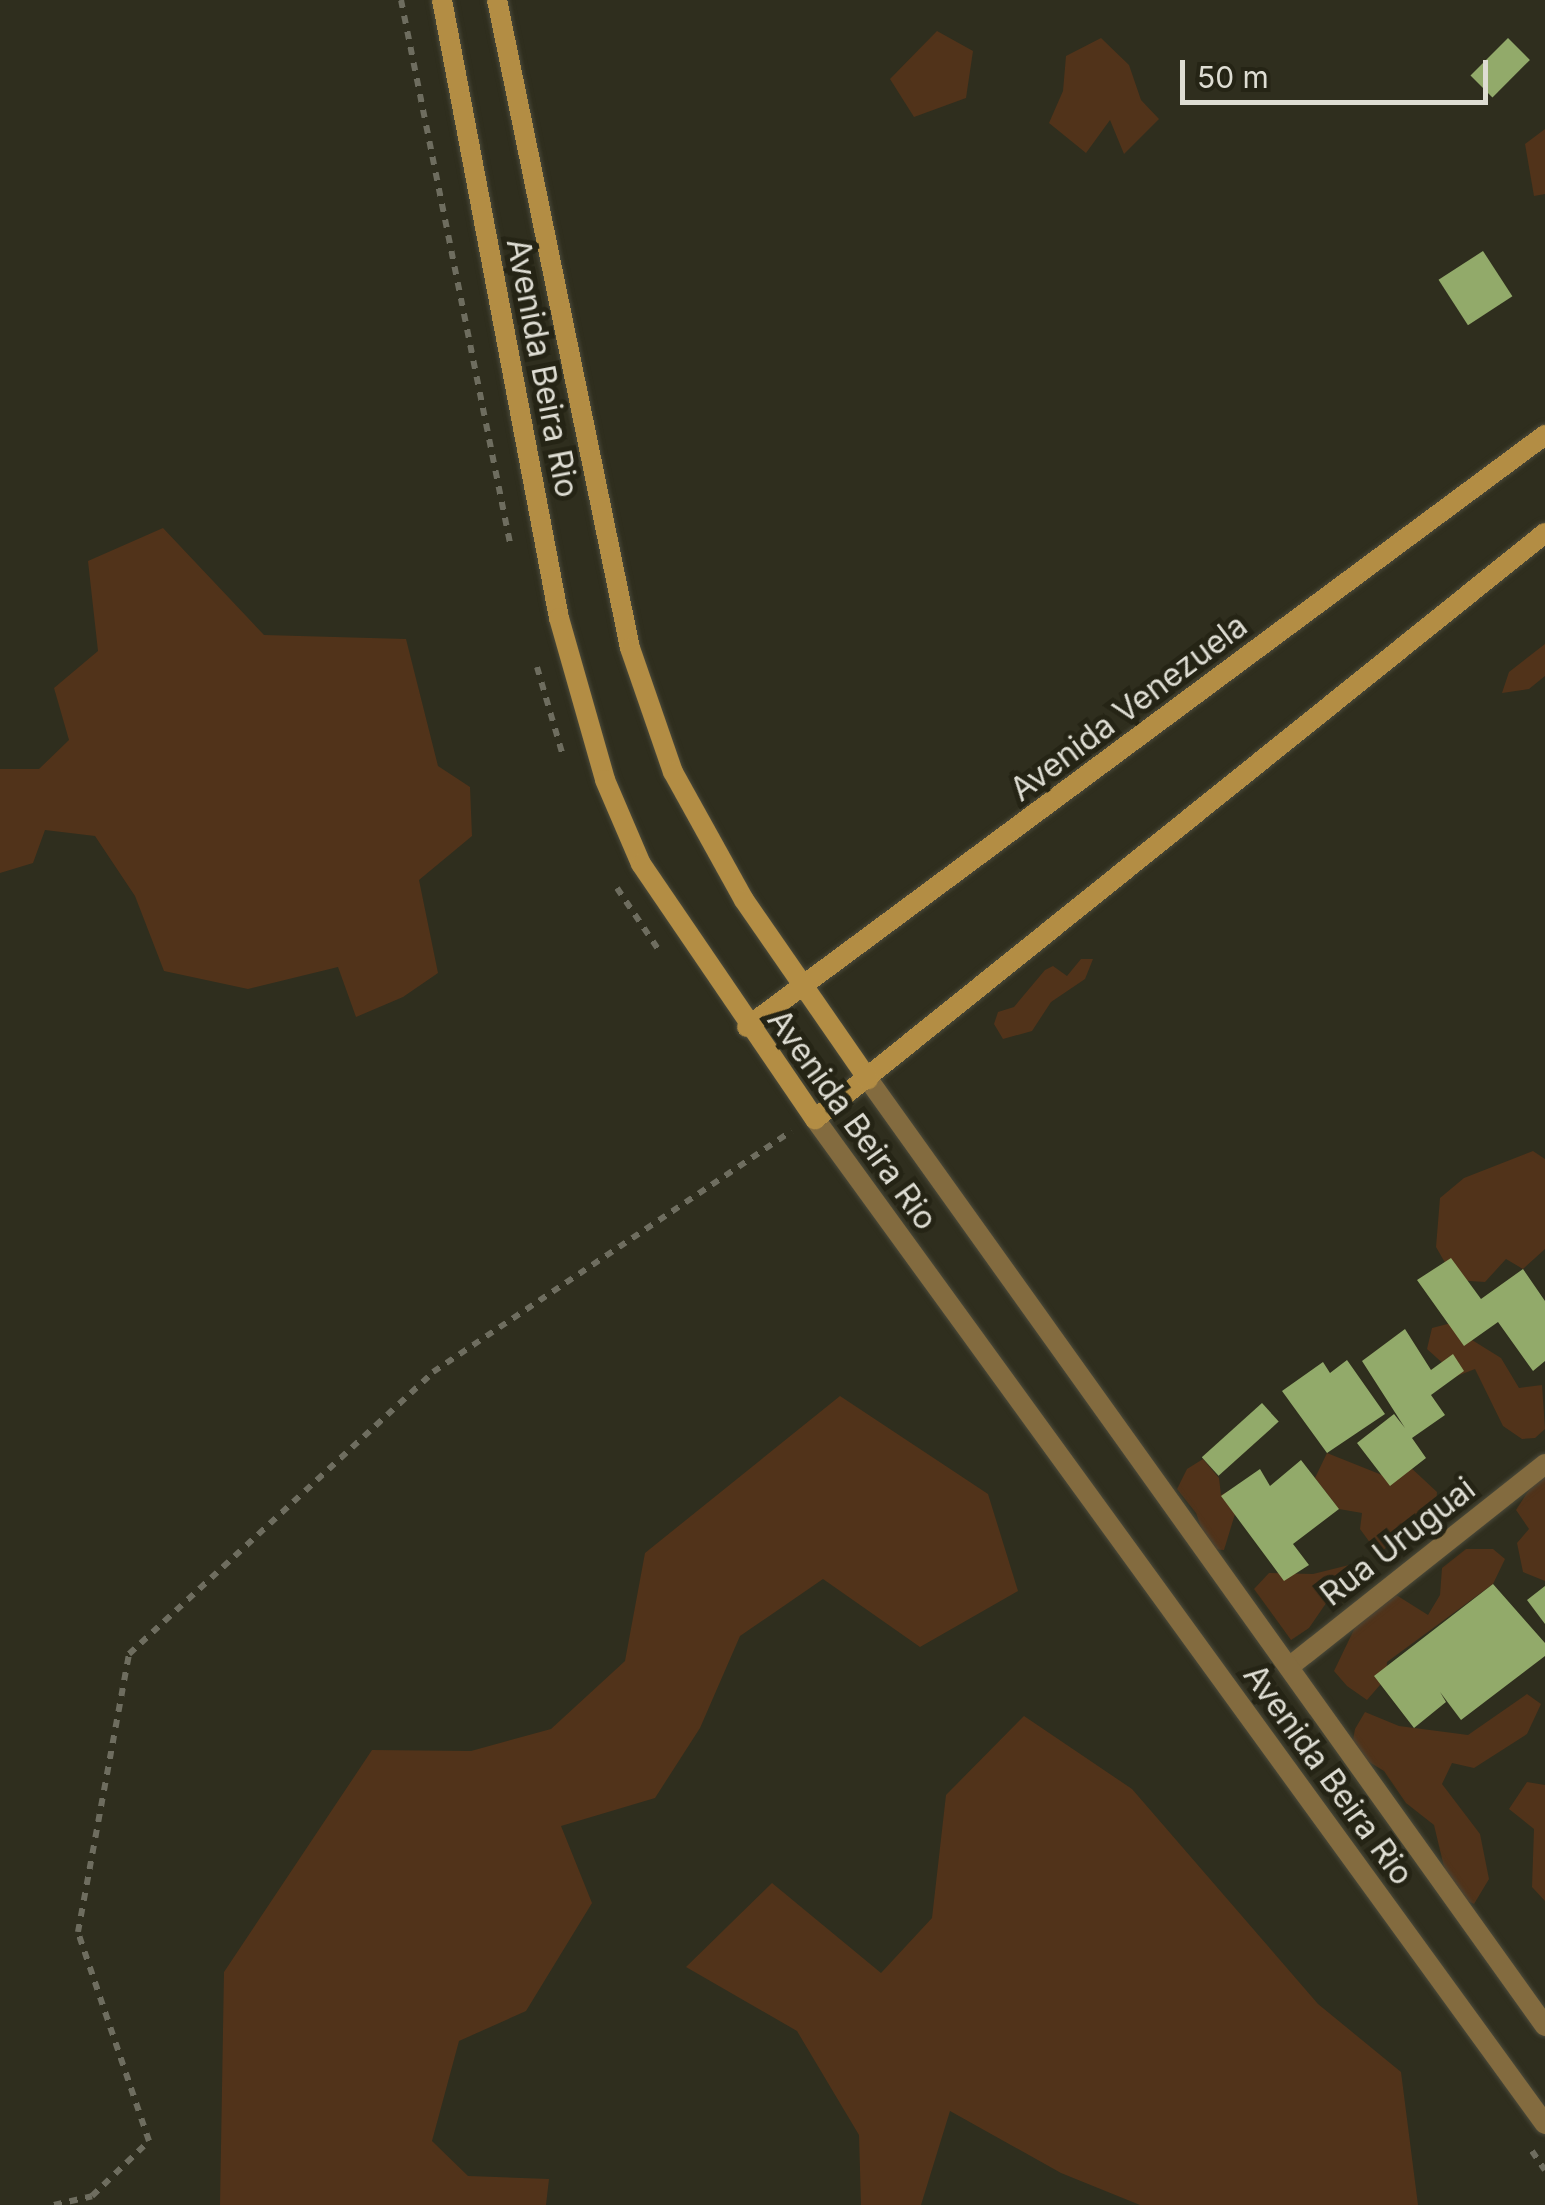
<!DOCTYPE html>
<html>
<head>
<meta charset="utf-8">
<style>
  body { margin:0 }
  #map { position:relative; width:1545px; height:2205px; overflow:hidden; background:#2f2e1e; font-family:Inter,sans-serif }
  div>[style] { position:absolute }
  .green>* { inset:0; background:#51331a }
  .building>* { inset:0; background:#92aa6a; transform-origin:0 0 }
  .path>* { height:6px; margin-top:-3px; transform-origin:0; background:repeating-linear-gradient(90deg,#6e6d5f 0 8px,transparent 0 16px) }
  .roads { filter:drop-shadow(0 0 2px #4b4a3b) drop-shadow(0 0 2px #4b4a3b) }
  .minor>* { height:20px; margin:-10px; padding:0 10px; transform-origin:10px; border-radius:10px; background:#836b3f }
  .tertiary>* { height:20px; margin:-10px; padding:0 10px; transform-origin:10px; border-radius:10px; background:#836b3f }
  .secondary>* { height:20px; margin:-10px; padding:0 10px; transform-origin:10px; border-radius:10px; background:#b38d44 }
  span { translate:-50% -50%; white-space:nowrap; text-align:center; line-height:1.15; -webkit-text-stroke:10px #252415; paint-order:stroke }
  .street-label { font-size:32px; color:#deddd3 }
  .scale { position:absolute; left:1180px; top:60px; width:308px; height:45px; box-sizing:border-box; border:5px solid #deddd3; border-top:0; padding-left:12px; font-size:30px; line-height:35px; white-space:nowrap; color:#deddd3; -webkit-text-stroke:8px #252415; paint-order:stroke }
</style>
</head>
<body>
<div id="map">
  <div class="green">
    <i style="clip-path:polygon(937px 31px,973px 51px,966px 98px,914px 117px,890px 79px)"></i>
    <i style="clip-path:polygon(1101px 38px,1129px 65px,1141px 100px,1159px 119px,1124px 154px,1110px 120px,1086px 153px,1049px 123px,1063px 91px,1066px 56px)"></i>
    <i style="clip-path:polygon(1545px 129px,1545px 194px,1534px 196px,1525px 144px)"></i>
    <i style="clip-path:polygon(163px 528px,264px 635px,406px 639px,438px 766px,470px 787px,472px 836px,419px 880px,438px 973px,403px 997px,356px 1017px,338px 967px,248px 989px,164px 971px,135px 896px,95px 836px,45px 830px,33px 863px,0 873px,0 769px,39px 769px,69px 740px,54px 688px,98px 651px,88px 561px)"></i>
    <i style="clip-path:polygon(1545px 644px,1545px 676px,1529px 689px,1502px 693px,1509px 672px)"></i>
    <i style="clip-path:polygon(1081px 959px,1093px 959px,1085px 979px,1051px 1002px,1032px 1031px,1003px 1039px,994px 1024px,998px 1012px,1014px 1007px,1045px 970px,1053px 966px,1067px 976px)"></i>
    <i style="clip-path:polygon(1533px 1151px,1545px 1159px,1545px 1249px,1523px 1269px,1506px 1259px,1485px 1282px,1455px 1280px,1436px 1247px,1440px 1198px,1464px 1178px)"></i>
    <i style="clip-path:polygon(1459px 1321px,1472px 1340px,1501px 1358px,1519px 1388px,1542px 1385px,1545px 1429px,1535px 1438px,1522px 1439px,1503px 1426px,1475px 1369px,1457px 1376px,1427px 1349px,1432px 1328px)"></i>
    <i style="clip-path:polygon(840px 1396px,988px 1494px,1018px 1591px,920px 1647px,823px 1579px,740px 1636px,700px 1728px,655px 1798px,561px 1826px,592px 1903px,526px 2011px,459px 2041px,432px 2141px,468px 2176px,549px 2179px,546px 2205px,220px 2205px,224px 1972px,372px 1750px,471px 1751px,551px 1729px,625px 1661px,645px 1553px)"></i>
    <i style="clip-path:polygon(1327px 1453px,1382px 1475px,1408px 1465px,1437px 1492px,1435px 1518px,1424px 1531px,1397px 1536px,1379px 1555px,1360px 1529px,1362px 1513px,1339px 1509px,1315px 1478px)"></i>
    <i style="clip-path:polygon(1203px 1459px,1219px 1478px,1221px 1495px,1232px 1489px,1235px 1514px,1224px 1550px,1209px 1549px,1196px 1513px,1177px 1489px,1187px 1469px)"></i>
    <i style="clip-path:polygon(1545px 1477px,1545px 1581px,1523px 1572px,1517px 1543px,1529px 1529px,1516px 1510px,1534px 1482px)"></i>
    <i style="clip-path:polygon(1466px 1549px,1493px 1549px,1505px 1559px,1493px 1584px,1387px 1662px,1386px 1678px,1367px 1700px,1347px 1686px,1334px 1671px,1361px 1615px,1393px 1593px,1428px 1615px,1440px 1595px,1442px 1568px)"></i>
    <i style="clip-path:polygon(1349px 1565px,1353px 1579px,1340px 1583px,1309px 1628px,1291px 1640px,1254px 1589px,1269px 1573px,1313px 1574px)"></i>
    <i style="clip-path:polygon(1527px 1694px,1541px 1704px,1527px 1734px,1474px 1768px,1452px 1763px,1442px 1784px,1480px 1834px,1489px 1879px,1474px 1904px,1450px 1892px,1434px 1825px,1406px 1803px,1384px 1771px,1351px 1751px,1355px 1729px,1365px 1712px,1399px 1726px,1468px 1735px)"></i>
    <i style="clip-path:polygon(1024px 1716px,1132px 1789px,1318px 2004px,1401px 2072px,1418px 2205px,1140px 2205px,1061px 2173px,950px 2111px,921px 2205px,861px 2205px,859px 2135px,797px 2031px,686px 1967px,772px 1883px,881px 1973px,932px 1918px,946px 1795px)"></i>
    <i style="clip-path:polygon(1527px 1782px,1545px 1785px,1545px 1901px,1532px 1887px,1534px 1829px,1509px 1809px)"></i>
  </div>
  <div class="building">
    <i style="left:1508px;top:38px;width:31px;height:53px;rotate:45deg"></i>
    <i style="left:1483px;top:251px;width:54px;height:53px;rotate:57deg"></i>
    <i style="clip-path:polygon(1451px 1258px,1481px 1299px,1523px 1269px,1545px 1301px,1545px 1361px,1533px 1371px,1498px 1322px,1464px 1346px,1417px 1280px)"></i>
    <i style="clip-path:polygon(1405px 1329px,1431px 1370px,1453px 1354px,1464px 1371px,1431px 1395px,1445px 1415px,1412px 1438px,1426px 1458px,1390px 1486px,1357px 1443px,1394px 1414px,1405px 1428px,1362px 1361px)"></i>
    <i style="clip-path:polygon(1347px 1360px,1385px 1414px,1327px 1453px,1282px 1391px,1323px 1362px,1330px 1373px)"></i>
    <i style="left:1262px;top:1403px;width:25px;height:81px;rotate:48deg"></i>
    <i style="clip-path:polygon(1301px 1460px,1339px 1509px,1293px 1544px,1309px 1565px,1284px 1581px,1221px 1496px,1260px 1469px,1270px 1486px)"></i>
    <i style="clip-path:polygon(1493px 1584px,1545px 1643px,1545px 1656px,1461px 1720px,1440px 1692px,1446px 1702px,1414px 1728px,1374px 1676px)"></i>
    <i style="clip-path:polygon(1545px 1586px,1545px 1624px,1527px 1600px)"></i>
  </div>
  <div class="path">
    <i style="left:401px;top:0;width:554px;rotate:78.65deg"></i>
    <i style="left:537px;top:667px;width:93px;rotate:73.7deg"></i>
    <i style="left:617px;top:888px;width:77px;rotate:56.1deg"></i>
    <i style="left:1532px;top:2151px;width:23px;rotate:56deg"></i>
    <i style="left:54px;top:2205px;width:39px;rotate:-13deg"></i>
    <i style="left:92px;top:2196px;width:79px;rotate:-44deg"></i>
    <i style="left:149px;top:2141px;width:221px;rotate:-108.8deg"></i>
    <i style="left:78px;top:1932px;width:283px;rotate:-79.6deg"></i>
    <i style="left:129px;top:1654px;width:415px;rotate:-42.8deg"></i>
    <i style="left:433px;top:1372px;width:432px;rotate:-33.9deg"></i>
  </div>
  <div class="roads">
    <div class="minor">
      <i style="left:1289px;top:1667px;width:327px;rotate:-38.4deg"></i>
    </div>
    <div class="tertiary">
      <i style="left:868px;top:1079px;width:1164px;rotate:54.44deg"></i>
      <i style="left:815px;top:1119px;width:1242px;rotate:54.01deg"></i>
    </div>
    <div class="secondary">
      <i style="left:442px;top:0;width:629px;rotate:79.28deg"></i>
      <i style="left:559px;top:618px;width:168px;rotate:74.1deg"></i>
      <i style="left:605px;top:780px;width:91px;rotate:66.8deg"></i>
      <i style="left:641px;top:864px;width:309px;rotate:55.7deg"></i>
      <i style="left:815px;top:1119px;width:936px;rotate:-38.76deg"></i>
      <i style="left:497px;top:0;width:662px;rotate:78.4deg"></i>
      <i style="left:630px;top:648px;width:131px;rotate:70.9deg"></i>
      <i style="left:673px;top:772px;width:146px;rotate:61deg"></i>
      <i style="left:744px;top:900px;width:218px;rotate:55.3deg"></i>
      <i style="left:747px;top:1027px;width:994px;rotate:-36.57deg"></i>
    </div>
  </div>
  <div class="street-label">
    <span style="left:542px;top:368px;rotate:79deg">Avenida Beira Rio</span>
    <span style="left:1129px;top:708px;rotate:-37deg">Avenida Venezuela</span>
    <span style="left:852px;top:1120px;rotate:54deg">Avenida Beira Rio</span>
    <span style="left:1398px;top:1542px;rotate:-38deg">Rua Uruguai</span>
    <span style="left:1328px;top:1775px;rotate:54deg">Avenida Beira Rio</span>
  </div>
  <div class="scale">50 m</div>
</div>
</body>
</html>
